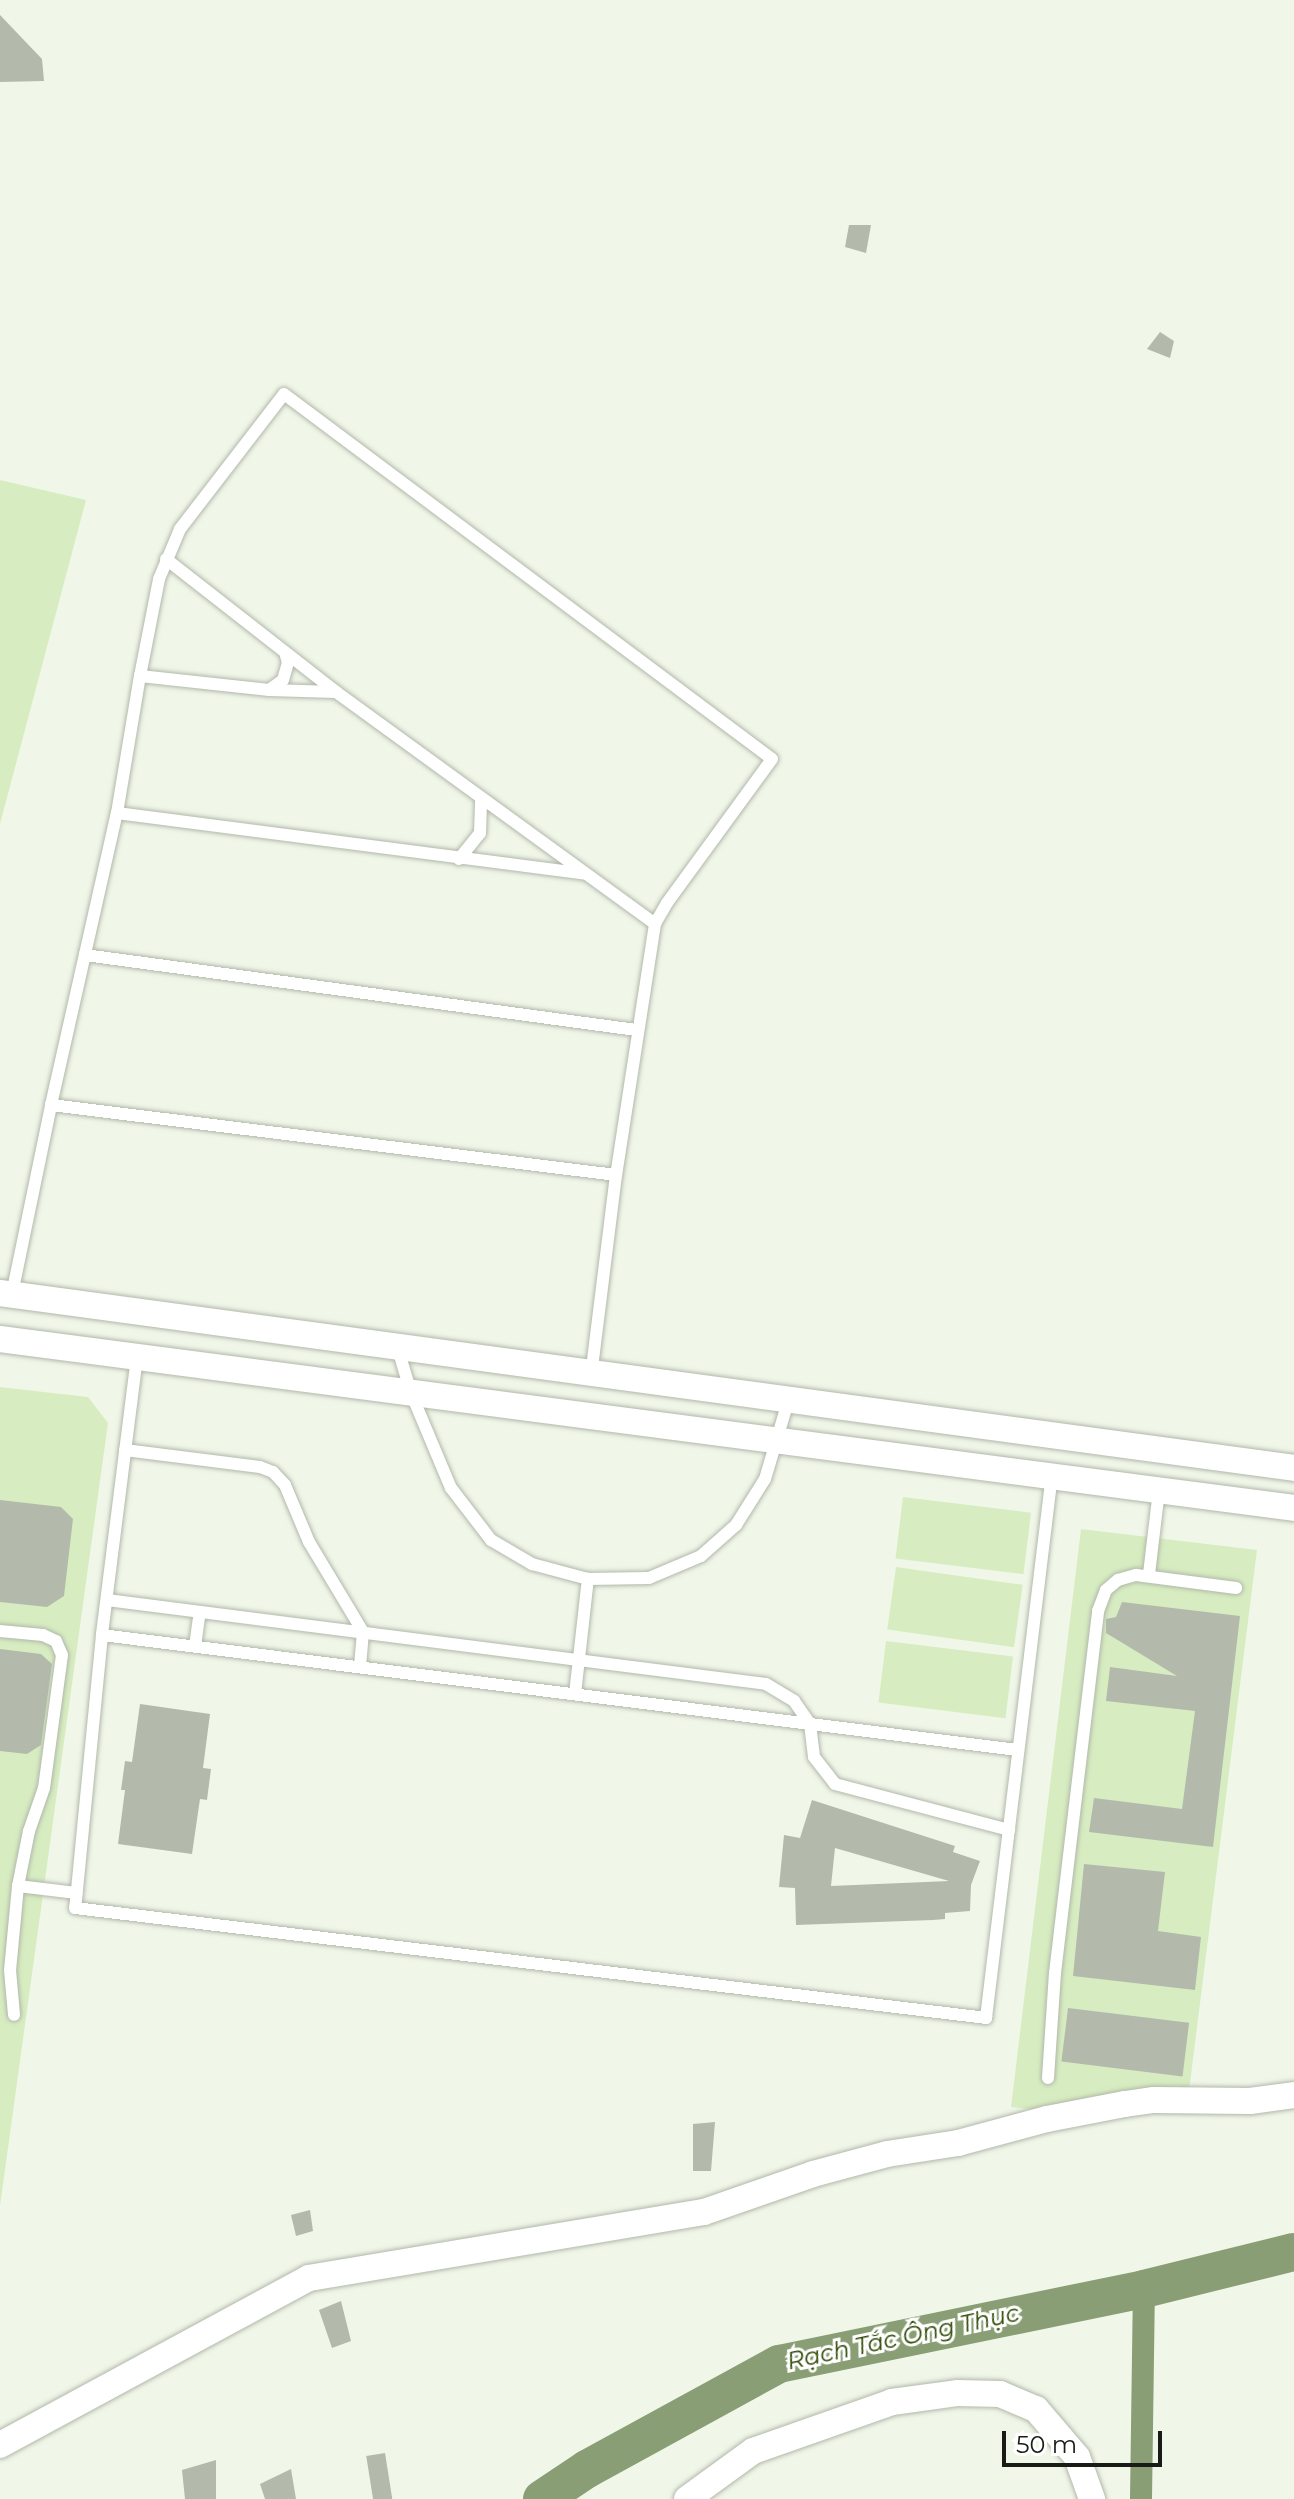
<!DOCTYPE html>
<html>
<head>
<meta charset="utf-8">
<style>
  body { margin:0 }
  #map { position:relative; width:1294px; height:2499px; overflow:hidden; background:#f0f7e9; font-family:Montserrat,sans-serif }
  div>[style] { position:absolute }
  .green>* { inset:0; background:#d7edc1; transform-origin:0 0 }
  .canal>* { height:22px; margin:-11px; padding:0 11px; transform-origin:11px; border-radius:11px; background:#899e74 }
  .river>* { height:38px; margin:-19px; padding:0 19px; transform-origin:19px; border-radius:19px; background:#899e74 }
  .building>* { inset:0; background:#b3baac; transform-origin:0 0 }
  .roads { filter:drop-shadow(0 0 2px #b1b8aa) drop-shadow(0 0 2px #b1b8aa) }
  .lane>* { height:12px; margin:-6px; padding:0 6px; transform-origin:6px; border-radius:6px; background:#fff }
  .street>* { height:26px; margin:-13px; padding:0 13px; transform-origin:13px; border-radius:13px; background:#fff }
  span { translate:-50% -50%; white-space:nowrap; text-align:center; line-height:1.15; -webkit-text-stroke:6px #fff; paint-order:stroke }
  .water-label { font-size:24px; color:#304a07; font-style:italic }
  .scale { position:absolute; left:1002px; top:2431px; width:160px; height:36px; box-sizing:border-box; border:4px solid #181b16; border-top:0; padding-left:10px; font-size:24px; line-height:28px; white-space:nowrap; color:#181b16; -webkit-text-stroke:6px #fff; paint-order:stroke }
</style>
</head>
<body>
<div id="map">
  <div class="green">
    <i style="clip-path:polygon(0 480px,86px 500px,0 824px)"></i>
    <i style="clip-path:polygon(0 1387px,88px 1397px,108px 1423px,0 2206px)"></i>
    <i style="left:903px;top:1497px;width:129px;height:62px;rotate:7deg"></i>
    <i style="clip-path:polygon(1081px 1529px,1257px 1550px,1189px 2091px,1046px 2111px,1011px 2107px)"></i>
    <i style="left:896px;top:1567px;width:128px;height:63px;rotate:8deg"></i>
    <i style="left:886px;top:1641px;width:128px;height:62px;rotate:7deg"></i>
  </div>
  <div class="canal">
    <i style="left:1141px;top:2499px;width:210px;rotate:-89.2deg"></i>
  </div>
  <div class="river">
    <i style="left:542px;top:2499px;width:54px;rotate:-33.7deg"></i>
    <i style="left:587px;top:2469px;width:219px;rotate:-28.7deg"></i>
    <i style="left:779px;top:2364px;width:373px;rotate:-11.6deg"></i>
    <i style="left:1144px;top:2289px;width:154px;rotate:-13.9deg"></i>
  </div>
  <div class="building">
    <i style="clip-path:polygon(0 15px,42px 59px,44px 81px,0 82px)"></i>
    <i style="clip-path:polygon(849px 225px,871px 225px,866px 253px,845px 247px)"></i>
    <i style="clip-path:polygon(1160px 332px,1174px 341px,1170px 358px,1147px 349px)"></i>
    <i style="clip-path:polygon(0 1500px,61px 1507px,73px 1519px,64px 1596px,47px 1607px,0 1602px)"></i>
    <i style="clip-path:polygon(1122px 1602px,1240px 1616px,1213px 1847px,1089px 1832px,1094px 1798px,1182px 1809px,1195px 1711px,1106px 1701px,1110px 1667px,1177px 1676px,1106px 1633px,1106px 1619px,1116px 1617px)"></i>
    <i style="clip-path:polygon(0 1649px,41px 1654px,52px 1664px,41px 1745px,27px 1754px,0 1751px)"></i>
    <i style="clip-path:polygon(140px 1704px,210px 1714px,203px 1768px,211px 1769px,207px 1800px,200px 1799px,192px 1854px,118px 1844px,125px 1790px,121px 1790px,125px 1761px,132px 1762px)"></i>
    <i style="clip-path:polygon(evenodd,812px 1800px,955px 1846px,953px 1852px,980px 1861px,971px 1885px,970px 1911px,945px 1913px,945px 1919px,933px 1920px,796px 1925px,795px 1888px,779px 1887px,784px 1835px,800px 1838px,812px 1800px,835px 1848px,949px 1881px,831px 1886px,835px 1848px)"></i>
    <i style="clip-path:polygon(1084px 1864px,1165px 1872px,1158px 1931px,1201px 1937px,1195px 1990px,1073px 1976px)"></i>
    <i style="left:1068px;top:2008px;width:122px;height:54px;rotate:7deg"></i>
    <i style="clip-path:polygon(715px 2122px,711px 2171px,693px 2171px,693px 2124px)"></i>
    <i style="clip-path:polygon(310px 2210px,313px 2231px,296px 2236px,291px 2215px)"></i>
    <i style="clip-path:polygon(341px 2301px,351px 2341px,332px 2348px,319px 2310px)"></i>
    <i style="left:385px;top:2453px;width:47px;height:19px;rotate:81deg"></i>
    <i style="clip-path:polygon(216px 2460px,216px 2499px,185px 2499px,182px 2470px)"></i>
    <i style="clip-path:polygon(291px 2469px,296px 2499px,265px 2499px,260px 2484px)"></i>
  </div>
  <div class="roads">
    <div class="lane">
      <i style="left:166px;top:559px;width:216px;rotate:38deg"></i>
      <i style="left:140px;top:676px;width:99px;rotate:-78.9deg"></i>
      <i style="left:159px;top:579px;width:54px;rotate:-67.2deg"></i>
      <i style="left:180px;top:529px;width:170px;rotate:-52.4deg"></i>
      <i style="left:284px;top:394px;width:609px;rotate:36.79deg"></i>
      <i style="left:772px;top:759px;width:178px;rotate:126.1deg"></i>
      <i style="left:667px;top:903px;width:24px;rotate:120deg"></i>
      <i style="left:269px;top:690px;width:17px;rotate:-36deg"></i>
      <i style="left:283px;top:680px;width:18px;rotate:-74deg"></i>
      <i style="left:288px;top:663px;width:11px;rotate:-105deg"></i>
      <i style="left:117px;top:813px;width:469px;rotate:7.4deg"></i>
      <i style="left:459px;top:859px;width:33px;rotate:-51deg"></i>
      <i style="left:480px;top:833px;width:35px;rotate:-88deg"></i>
      <i style="left:85px;top:955px;width:556px;rotate:7.75deg"></i>
      <i style="left:51px;top:1105px;width:299px;rotate:-77.3deg"></i>
      <i style="left:117px;top:813px;width:139px;rotate:-80.5deg"></i>
      <i style="left:140px;top:676px;width:130px;rotate:6.2deg"></i>
      <i style="left:269px;top:690px;width:67px;rotate:1.7deg"></i>
      <i style="left:336px;top:692px;width:394px;rotate:36deg"></i>
      <i style="left:655px;top:924px;width:254px;rotate:98.8deg"></i>
      <i style="left:12px;top:1294px;width:193px;rotate:-78.3deg"></i>
      <i style="left:51px;top:1105px;width:569px;rotate:7.06deg"></i>
      <i style="left:616px;top:1175px;width:202px;rotate:97.1deg"></i>
      <i style="left:398px;top:1349px;width:46px;rotate:73.5deg"></i>
      <i style="left:411px;top:1393px;width:103px;rotate:67.2deg"></i>
      <i style="left:451px;top:1488px;width:66px;rotate:52.4deg"></i>
      <i style="left:491px;top:1540px;width:48px;rotate:30.3deg"></i>
      <i style="left:532px;top:1564px;width:58px;rotate:15deg"></i>
      <i style="left:588px;top:1579px;width:61px;rotate:-0.9deg"></i>
      <i style="left:649px;top:1578px;width:56px;rotate:-22.9deg"></i>
      <i style="left:701px;top:1556px;width:47px;rotate:-41.5deg"></i>
      <i style="left:736px;top:1525px;width:54px;rotate:-57.8deg"></i>
      <i style="left:765px;top:1479px;width:80px;rotate:-73.4deg"></i>
      <i style="left:137px;top:1357px;width:280px;rotate:97.2deg"></i>
      <i style="left:102px;top:1635px;width:274px;rotate:95.6deg"></i>
      <i style="left:75px;top:1908px;width:918px;rotate:6.88deg"></i>
      <i style="left:986px;top:2018px;width:548px;rotate:-83.08deg"></i>
      <i style="left:125px;top:1450px;width:136px;rotate:7.2deg"></i>
      <i style="left:260px;top:1467px;width:14px;rotate:21deg"></i>
      <i style="left:273px;top:1472px;width:18px;rotate:47deg"></i>
      <i style="left:285px;top:1485px;width:62px;rotate:67.2deg"></i>
      <i style="left:309px;top:1542px;width:105px;rotate:59deg"></i>
      <i style="left:363px;top:1632px;width:35px;rotate:95deg"></i>
      <i style="left:1149px;top:1574px;width:85px;rotate:-83.2deg"></i>
      <i style="left:107px;top:1600px;width:664px;rotate:7.26deg"></i>
      <i style="left:766px;top:1684px;width:33px;rotate:31deg"></i>
      <i style="left:794px;top:1701px;width:28px;rotate:55deg"></i>
      <i style="left:810px;top:1724px;width:33px;rotate:83deg"></i>
      <i style="left:814px;top:1757px;width:34px;rotate:52deg"></i>
      <i style="left:835px;top:1784px;width:180px;rotate:14.8deg"></i>
      <i style="left:0;top:1631px;width:43px;rotate:5.3deg"></i>
      <i style="left:43px;top:1635px;width:14px;rotate:25deg"></i>
      <i style="left:56px;top:1641px;width:15px;rotate:67deg"></i>
      <i style="left:62px;top:1655px;width:134px;rotate:97.7deg"></i>
      <i style="left:44px;top:1788px;width:46px;rotate:109.2deg"></i>
      <i style="left:29px;top:1831px;width:56px;rotate:101.3deg"></i>
      <i style="left:18px;top:1886px;width:84px;rotate:95.4deg"></i>
      <i style="left:10px;top:1970px;width:45px;rotate:84.9deg"></i>
      <i style="left:102px;top:1635px;width:923px;rotate:7.16deg"></i>
      <i style="left:195px;top:1646px;width:34px;rotate:-82deg"></i>
      <i style="left:575px;top:1694px;width:116px;rotate:-83.6deg"></i>
      <i style="left:18px;top:1886px;width:59px;rotate:6.8deg"></i>
      <i style="left:1048px;top:2078px;width:105px;rotate:-86.2deg"></i>
      <i style="left:1055px;top:1973px;width:365px;rotate:-83.2deg"></i>
      <i style="left:1098px;top:1611px;width:22px;rotate:-69deg"></i>
      <i style="left:1106px;top:1590px;width:16px;rotate:-40deg"></i>
      <i style="left:1118px;top:1580px;width:19px;rotate:-16deg"></i>
      <i style="left:1136px;top:1575px;width:101px;rotate:7.4deg"></i>
    </div>
    <div class="street">
      <i style="left:0;top:1293px;width:1306px;rotate:7.7deg"></i>
      <i style="left:0;top:1339px;width:1305px;rotate:7.44deg"></i>
      <i style="left:0;top:2445px;width:351px;rotate:-28.4deg"></i>
      <i style="left:309px;top:2278px;width:400px;rotate:-9.5deg"></i>
      <i style="left:704px;top:2212px;width:115px;rotate:-19.2deg"></i>
      <i style="left:813px;top:2174px;width:77px;rotate:-15.1deg"></i>
      <i style="left:887px;top:2154px;width:72px;rotate:-8.8deg"></i>
      <i style="left:958px;top:2143px;width:92px;rotate:-15.1deg"></i>
      <i style="left:1047px;top:2119px;width:79px;rotate:-10.9deg"></i>
      <i style="left:1125px;top:2104px;width:29px;rotate:-8deg"></i>
      <i style="left:1154px;top:2100px;width:96px;rotate:0.6deg"></i>
      <i style="left:1250px;top:2101px;width:44px;rotate:-7.8deg"></i>
      <i style="left:687px;top:2499px;width:82px;rotate:-36deg"></i>
      <i style="left:753px;top:2451px;width:147px;rotate:-19.4deg"></i>
      <i style="left:892px;top:2402px;width:67px;rotate:-7.8deg"></i>
      <i style="left:958px;top:2393px;width:42px;rotate:1.4deg"></i>
      <i style="left:1000px;top:2394px;width:39px;rotate:23deg"></i>
      <i style="left:1036px;top:2409px;width:63px;rotate:49.5deg"></i>
      <i style="left:1077px;top:2457px;width:45px;rotate:70.3deg"></i>
    </div>
  </div>
  <div class="water-label">
    <span style="left:903px;top:2337px;rotate:-12deg">Rạch Tắc Ông Thục</span>
  </div>
  <div class="scale">50 m</div>
</div>
</body>
</html>
